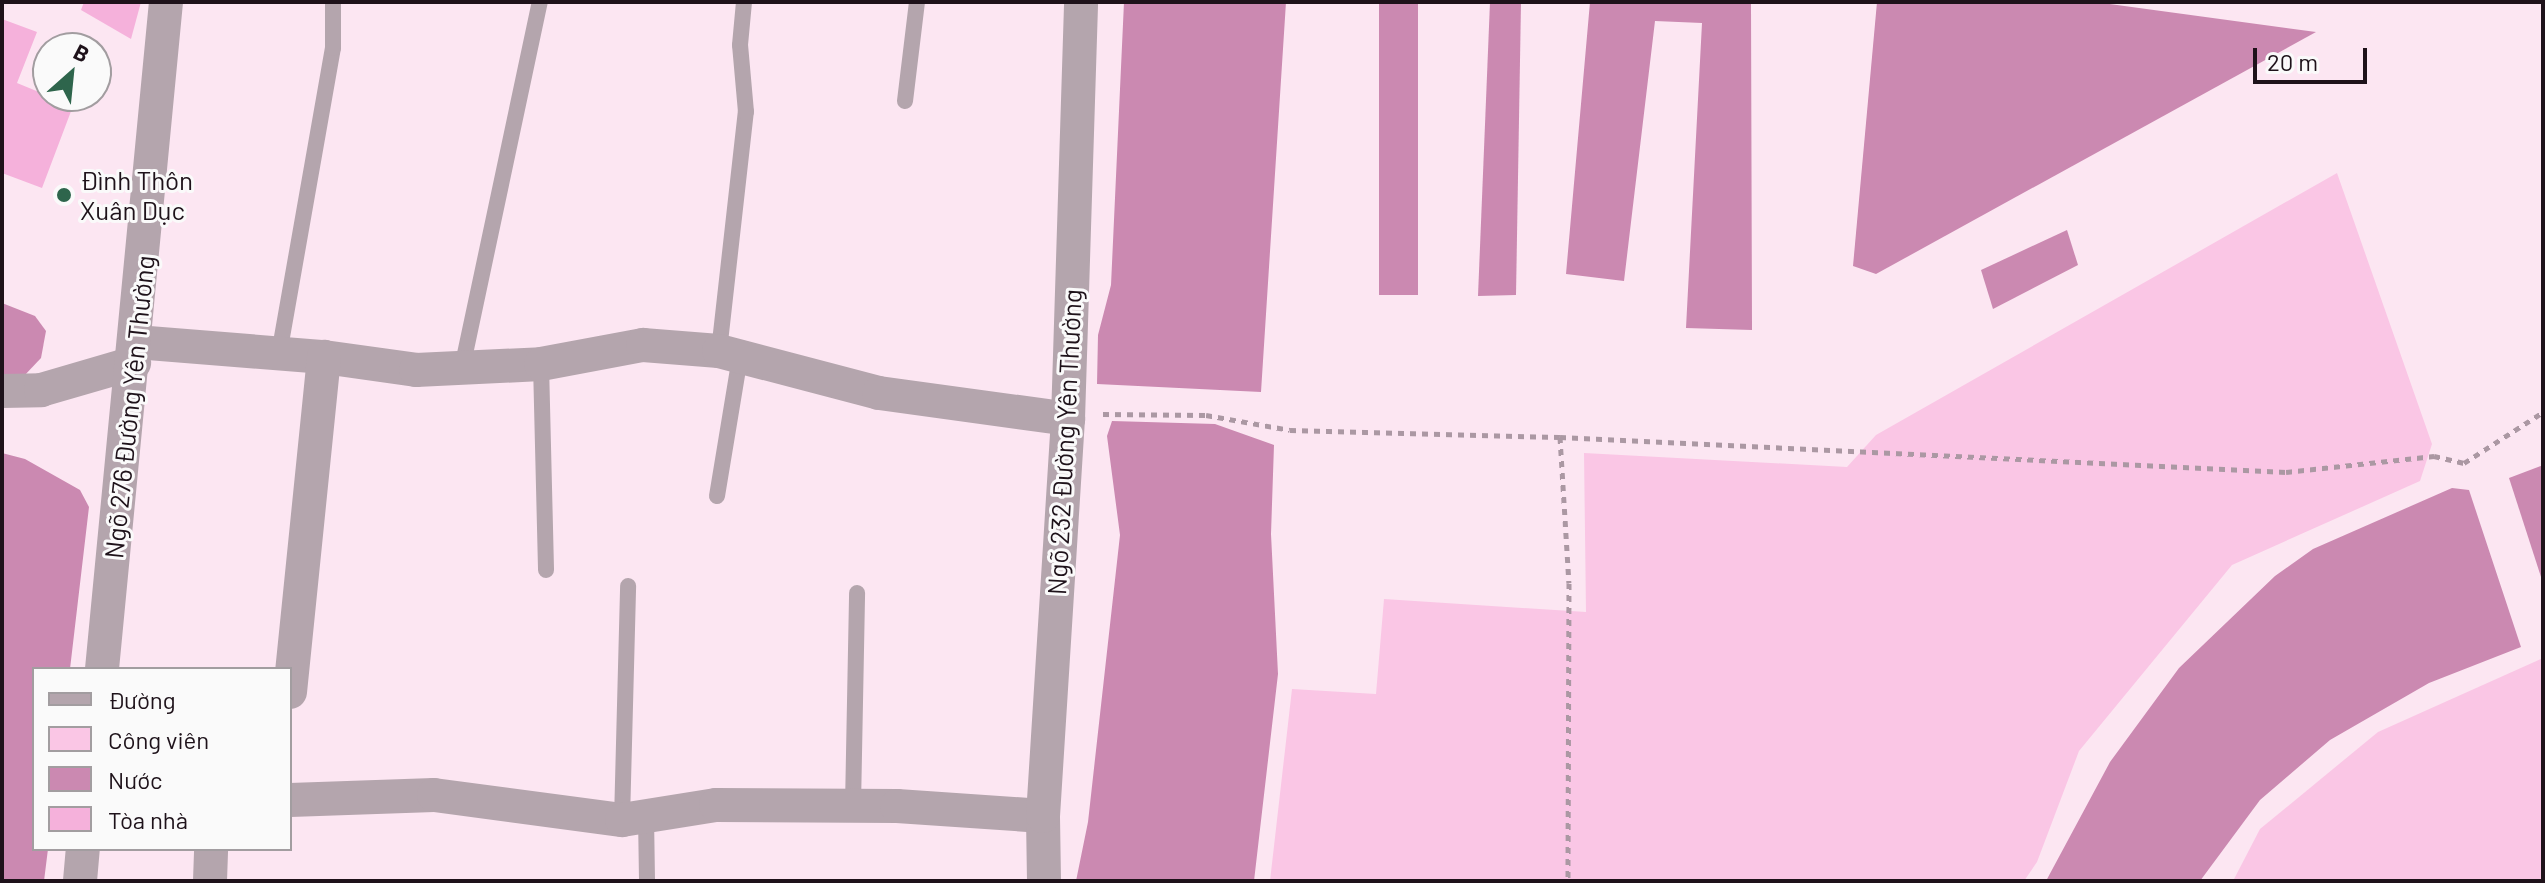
<!DOCTYPE html>
<html>
<head>
<meta charset="utf-8">
<style>
  body { margin:0 }
  #map { position:relative; width:2545px; height:883px; overflow:hidden; background:#fce6f2; font-family:Barlow,sans-serif }
  div>[style] { position:absolute }
  .green>* { inset:0; background:#fac6e5 }
  .water>* { inset:0; background:#cb89b1; transform-origin:0 0 }
  .building>* { inset:0; background:#f5b1db }
  .path>* { height:5px; margin-top:-2.5px; transform-origin:0; background:repeating-linear-gradient(90deg,#ab98a3 0 6px,transparent 0 12px) }
  .lane>* { height:16px; margin:-8px; padding:0 8px; transform-origin:8px; border-radius:8px; background:#b4a5ad }
  .street>* { height:34px; margin:-17px; padding:0 17px; transform-origin:17px; border-radius:17px; background:#b4a5ad }
  .dots>* { width:22px; height:22px; translate:-50% -50%; box-sizing:border-box; border:4px solid #fafafa; border-radius:50% }
  span { translate:-50% -50%; white-space:nowrap; text-align:center; line-height:1.15; -webkit-text-stroke:6px #fafafa; paint-order:stroke }
  .poi-label { font-size:26px; color:#1e121a }
  .left { translate:0 -50%; text-align:left }
  .street-label { font-size:26px; color:#1e121a }
  .frame { position:absolute; inset:0; border:4px solid #1e121a; pointer-events:none }
  .legend { position:absolute; left:32px; top:667px; width:260px; height:184px; box-sizing:border-box; background:#fafafa; border:2px solid #a29da0; margin:0; padding:10px 14px; list-style:none; font-size:24px; color:#1e121a }
  .legend li { display:flex; align-items:center; gap:16px; height:40px }
  .legend b { width:40px; border:2px solid #a29da0 }
  .north { position:absolute; left:32px; top:32px; width:80px; height:80px; box-sizing:border-box; background:#fafafa; border:2px solid #a29da0; border-radius:50%; rotate:27deg; font-size:22px; font-weight:700; line-height:32px; text-align:center; color:#1e121a }
  .north::after { content:''; display:block; margin:auto; width:28px; height:36px; background:#2e654c; clip-path:polygon(50% 0,100% 100%,50% 72%,0 100%) }
  .scale { position:absolute; left:2253px; top:48px; width:114px; height:36px; box-sizing:border-box; border:4px solid #1e121a; border-top:0; padding-left:10px; font-size:24px; line-height:28px; white-space:nowrap; color:#1e121a; -webkit-text-stroke:6px #fafafa; paint-order:stroke }
</style>
</head>
<body>
<div id="map">
  <div class="green">
    <i style="clip-path:polygon(2337px 173px,2432px 444px,2420px 481px,2232px 565px,2079px 751px,2037px 862px,2024px 881px,1270px 881px,1292px 689px,1376px 694px,1384px 599px,1586px 612px,1584px 453px,1847px 467px,1876px 435px)"></i>
    <i style="clip-path:polygon(2543px 658px,2543px 881px,2233px 881px,2260px 829px,2378px 732px)"></i>
  </div>
  <div class="water">
    <i style="clip-path:polygon(1124px 2px,1286px 2px,1261px 392px,1097px 384px,1098px 335px,1111px 285px)"></i>
    <i style="left:1379px;top:2px;width:39px;height:293px"></i>
    <i style="clip-path:polygon(1490px 2px,1521px 2px,1516px 295px,1478px 296px)"></i>
    <i style="clip-path:polygon(1590px 2px,1751px 2px,1752px 330px,1686px 328px,1702px 23px,1655px 21px,1624px 281px,1566px 274px)"></i>
    <i style="clip-path:polygon(1877px 2px,2095px 2px,2316px 32px,1876px 274px,1853px 266px)"></i>
    <i style="clip-path:polygon(2067px 230px,2078px 265px,1993px 309px,1981px 270px)"></i>
    <i style="clip-path:polygon(2px 303px,35px 316px,46px 331px,41px 358px,23px 377px,2px 379px)"></i>
    <i style="clip-path:polygon(1112px 421px,1215px 424px,1274px 445px,1271px 534px,1278px 674px,1254px 881px,1076px 881px,1088px 822px,1120px 535px,1107px 436px)"></i>
    <i style="clip-path:polygon(2px 453px,25px 459px,80px 490px,89px 507px,70px 669px,34px 669px,34px 849px,48px 849px,44px 881px,2px 881px)"></i>
    <i style="clip-path:polygon(2543px 465px,2543px 583px,2509px 478px)"></i>
    <i style="clip-path:polygon(2452px 488px,2469px 490px,2521px 647px,2429px 683px,2330px 740px,2260px 800px,2200px 881px,2046px 881px,2110px 762px,2179px 668px,2275px 576px,2313px 549px)"></i>
  </div>
  <div class="building">
    <i style="clip-path:polygon(84px 2px,141px 2px,131px 39px,81px 10px)"></i>
    <i style="clip-path:polygon(2px 19px,37px 32px,17px 83px,73px 106px,42px 188px,2px 173px)"></i>
  </div>
  <div class="path">
    <i style="left:1103px;top:414px;width:103px;rotate:0.6deg"></i>
    <i style="left:1206px;top:415px;width:85px;rotate:10.1deg"></i>
    <i style="left:1290px;top:430px;width:270px;rotate:1.5deg"></i>
    <i style="left:1560px;top:437px;width:727px;rotate:2.76deg"></i>
    <i style="left:2286px;top:472px;width:149px;rotate:-6.2deg"></i>
    <i style="left:2434px;top:456px;width:31px;rotate:13deg"></i>
    <i style="left:2464px;top:463px;width:94px;rotate:-32.8deg"></i>
    <i style="left:1560px;top:437px;width:146px;rotate:86.5deg"></i>
    <i style="left:1569px;top:583px;width:298px;rotate:90.2deg"></i>
  </div>
  <div class="lane">
    <i style="left:905px;top:101px;width:100px;rotate:-83.1deg"></i>
    <i style="left:719px;top:351px;width:241px;rotate:-83.6deg"></i>
    <i style="left:746px;top:112px;width:67px;rotate:-95.1deg"></i>
    <i style="left:740px;top:45px;width:43px;rotate:-84.7deg"></i>
    <i style="left:279px;top:354px;width:311px;rotate:-80deg"></i>
    <i style="left:333px;top:48px;width:46px;rotate:-90deg"></i>
    <i style="left:541px;top:364px;width:206px;rotate:88.6deg"></i>
    <i style="left:462px;top:368px;width:374px;rotate:-78deg"></i>
    <i style="left:717px;top:496px;width:141px;rotate:-80.6deg"></i>
    <i style="left:853px;top:806px;width:213px;rotate:-88.9deg"></i>
    <i style="left:646px;top:816px;width:65px;rotate:89.1deg"></i>
    <i style="left:622px;top:820px;width:234px;rotate:-88.5deg"></i>
  </div>
  <div class="street">
    <i style="left:136px;top:342px;width:189px;rotate:4.6deg"></i>
    <i style="left:324px;top:357px;width:93px;rotate:8deg"></i>
    <i style="left:416px;top:370px;width:125px;rotate:-2.7deg"></i>
    <i style="left:541px;top:364px;width:104px;rotate:-10.6deg"></i>
    <i style="left:643px;top:345px;width:76px;rotate:4.5deg"></i>
    <i style="left:719px;top:351px;width:165px;rotate:14.7deg"></i>
    <i style="left:879px;top:393px;width:191px;rotate:7.8deg"></i>
    <i style="left:2px;top:391px;width:39px;rotate:-1deg"></i>
    <i style="left:41px;top:390px;width:97px;rotate:-16.2deg"></i>
    <i style="left:102px;top:669px;width:670px;rotate:-84.52deg"></i>
    <i style="left:290px;top:692px;width:337px;rotate:-84.2deg"></i>
    <i style="left:290px;top:800px;width:144px;rotate:-2deg"></i>
    <i style="left:434px;top:795px;width:190px;rotate:7.6deg"></i>
    <i style="left:622px;top:820px;width:95px;rotate:-9.1deg"></i>
    <i style="left:716px;top:805px;width:181px;rotate:0.3deg"></i>
    <i style="left:897px;top:806px;width:146px;rotate:3.9deg"></i>
    <i style="left:80px;top:881px;width:32px;rotate:-85deg"></i>
    <i style="left:210px;top:881px;width:32px;rotate:-88deg"></i>
    <i style="left:1044px;top:881px;width:65px;rotate:-90.9deg"></i>
    <i style="left:1043px;top:816px;width:398px;rotate:-86.4deg"></i>
    <i style="left:1068px;top:419px;width:417px;rotate:-88.2deg"></i>
  </div>
  <div class="dots">
    <i style="left:64px;top:195px;background:#2e654c"></i>
  </div>
  <div class="poi-label">
    <span class="left" style="left:80px;top:195px">Đình Thôn<br>Xuân Dục</span>
  </div>
  <div class="street-label">
    <span style="left:129px;top:407px;rotate:-84deg">Ngõ 276 Đường Yên Thường</span>
    <span style="left:1064px;top:442px;rotate:-87deg">Ngõ 232 Đường Yên Thường</span>
  </div>
  <div class="frame"></div>
  <ul class="legend">
  <li><b style="height:10px;background:#b4a5ad"></b>Đường</li>
  <li><b style="height:22px;background:#fac6e5"></b>Công viên</li>
  <li><b style="height:22px;background:#cb89b1"></b>Nước</li>
  <li><b style="height:22px;background:#f5b1db"></b>Tòa nhà</li>
  </ul>
  <div class="north">B</div>
  <div class="scale">20 m</div>
</div>
</body>
</html>
